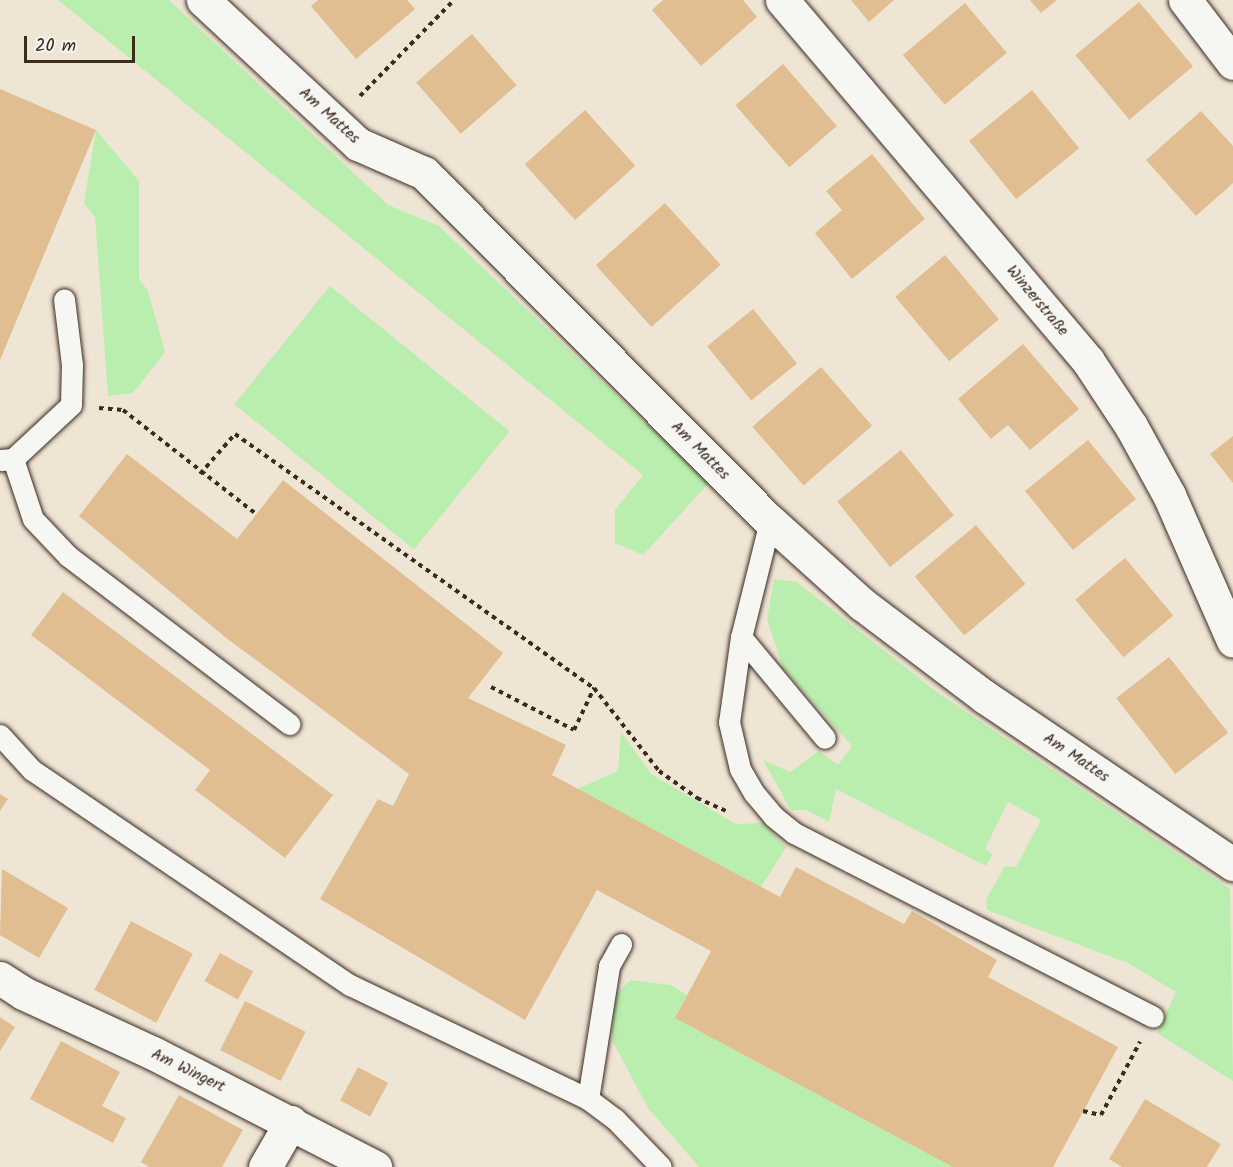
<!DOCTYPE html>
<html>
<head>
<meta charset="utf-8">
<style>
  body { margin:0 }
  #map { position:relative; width:1233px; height:1167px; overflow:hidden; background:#efe5d5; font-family:Kalam,sans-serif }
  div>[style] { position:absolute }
  .green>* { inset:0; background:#b9eeaf; transform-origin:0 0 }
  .building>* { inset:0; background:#e0be92; transform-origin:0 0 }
  .path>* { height:4px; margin-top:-2px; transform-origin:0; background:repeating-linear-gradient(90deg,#3b2a1e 0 4.5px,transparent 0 9px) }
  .roads { filter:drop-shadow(0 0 2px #3b2a1e) drop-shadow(0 0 2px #3b2a1e) }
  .lane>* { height:21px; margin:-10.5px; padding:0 10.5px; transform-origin:10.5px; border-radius:10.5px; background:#f6f6f2 }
  .street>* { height:33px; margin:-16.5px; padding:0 16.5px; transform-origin:16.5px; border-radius:16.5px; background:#f6f6f2 }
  span { translate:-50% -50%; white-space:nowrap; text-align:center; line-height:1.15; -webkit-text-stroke:6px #f6f6f2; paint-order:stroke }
  .street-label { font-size:16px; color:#3b2a1e }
  .scale { position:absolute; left:24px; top:36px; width:111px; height:27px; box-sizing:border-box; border:3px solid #3b2a1e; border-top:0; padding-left:8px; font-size:18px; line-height:21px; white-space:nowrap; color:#3b2a1e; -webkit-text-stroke:4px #f6f6f2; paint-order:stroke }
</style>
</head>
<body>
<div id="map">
  <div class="green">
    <i style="clip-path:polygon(58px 0,169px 0,388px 205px,439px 226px,709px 483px,643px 555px,615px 543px,615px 510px,643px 475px)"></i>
    <i style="clip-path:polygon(96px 130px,139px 181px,139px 279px,148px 291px,165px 352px,133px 393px,108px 396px,95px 217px,84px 203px)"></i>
    <i style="left:330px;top:286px;width:231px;height:152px;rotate:39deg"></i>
    <i style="clip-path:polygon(774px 579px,797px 582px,938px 693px,1230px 889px,1233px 1081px,1157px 1033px,1176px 992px,1128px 963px,987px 910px,986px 900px,1005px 866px,1016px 867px,1041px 820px,1008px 802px,985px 849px,993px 854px,986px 866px,836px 789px,829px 822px,806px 810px,791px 810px,763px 760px,790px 772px,819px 751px,838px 765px,852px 746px,783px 668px,767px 619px)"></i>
    <i style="clip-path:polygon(621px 731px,651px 774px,736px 824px,764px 823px,786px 847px,761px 887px,577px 789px,618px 771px)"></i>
    <i style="clip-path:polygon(630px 980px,671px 985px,687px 995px,675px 1018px,953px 1167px,699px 1167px,648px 1108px,613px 1042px,611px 1000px)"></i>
  </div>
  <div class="building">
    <i style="clip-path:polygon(318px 0,407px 0,415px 9px,356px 59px,311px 6px)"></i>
    <i style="clip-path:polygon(663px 0,743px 0,757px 17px,701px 66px,652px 10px)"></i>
    <i style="clip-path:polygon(851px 0,894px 0,869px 22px)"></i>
    <i style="clip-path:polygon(1030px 0,1057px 0,1041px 13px)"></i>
    <i style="left:1139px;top:2px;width:84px;height:83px;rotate:50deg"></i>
    <i style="left:965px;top:3px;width:65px;height:81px;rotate:50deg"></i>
    <i style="left:472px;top:34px;width:68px;height:74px;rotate:49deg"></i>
    <i style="left:783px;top:64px;width:82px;height:63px;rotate:49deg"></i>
    <i style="clip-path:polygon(0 89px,96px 130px,0 360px)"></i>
    <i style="left:1032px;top:90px;width:75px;height:81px;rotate:51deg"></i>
    <i style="left:585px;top:110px;width:75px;height:81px;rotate:48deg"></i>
    <i style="clip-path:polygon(1201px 111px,1233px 146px,1233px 183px,1196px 216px,1146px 160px)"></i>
    <i style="clip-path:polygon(872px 154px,925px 219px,852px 279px,815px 233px,842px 210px,826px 191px)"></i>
    <i style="left:665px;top:203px;width:83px;height:93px;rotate:48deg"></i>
    <i style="left:945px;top:255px;width:84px;height:65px;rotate:50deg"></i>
    <i style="left:753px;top:309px;width:70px;height:59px;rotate:51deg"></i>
    <i style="clip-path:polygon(1023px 344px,1079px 409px,1030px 450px,1008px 425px,991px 439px,958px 399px)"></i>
    <i style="left:821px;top:367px;width:78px;height:91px;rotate:49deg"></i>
    <i style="clip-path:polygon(1233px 436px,1233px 483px,1210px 454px)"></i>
    <i style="left:1088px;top:440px;width:76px;height:81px;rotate:51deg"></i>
    <i style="left:901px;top:450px;width:84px;height:82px;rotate:51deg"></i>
    <i style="clip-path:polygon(127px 454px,237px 539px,283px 480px,503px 653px,468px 698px,566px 745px,552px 775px,780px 897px,796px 867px,904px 924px,912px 911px,997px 960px,988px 977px,1118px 1047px,1053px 1167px,953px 1167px,675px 1018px,711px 951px,597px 890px,525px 1020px,320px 899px,378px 799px,393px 806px,409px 774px,225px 637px,79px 516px)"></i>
    <i style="left:976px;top:525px;width:77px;height:80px;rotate:50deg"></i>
    <i style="left:1125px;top:558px;width:75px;height:65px;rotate:50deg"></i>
    <i style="clip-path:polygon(63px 592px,333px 795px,285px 858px,195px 790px,210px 770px,31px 635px)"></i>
    <i style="left:1169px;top:657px;width:96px;height:67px;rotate:52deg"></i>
    <i style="clip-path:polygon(0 794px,8px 799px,0 811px)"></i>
    <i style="clip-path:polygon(2px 869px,68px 908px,39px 958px,0 935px)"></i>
    <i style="left:131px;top:921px;width:70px;height:78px;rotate:28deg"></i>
    <i style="left:220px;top:953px;width:38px;height:32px;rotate:29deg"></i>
    <i style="left:245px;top:1001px;width:68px;height:55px;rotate:27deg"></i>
    <i style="clip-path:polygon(0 1017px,15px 1027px,0 1051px)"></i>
    <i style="clip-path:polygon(61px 1041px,120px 1072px,102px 1106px,126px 1118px,113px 1143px,30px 1099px)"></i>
    <i style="left:358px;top:1067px;width:34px;height:38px;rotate:28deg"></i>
    <i style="clip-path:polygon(179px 1095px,243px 1130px,222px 1167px,149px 1167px,141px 1162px)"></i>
    <i style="clip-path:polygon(1145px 1099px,1221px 1144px,1207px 1167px,1122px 1167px,1109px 1159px)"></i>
  </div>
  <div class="path">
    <i style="left:360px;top:96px;width:134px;rotate:-45.6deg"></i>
    <i style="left:99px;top:408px;width:24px;rotate:5deg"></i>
    <i style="left:123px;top:410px;width:169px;rotate:38deg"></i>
    <i style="left:200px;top:474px;width:53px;rotate:-48.8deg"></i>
    <i style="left:235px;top:434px;width:440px;rotate:35.3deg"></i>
    <i style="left:594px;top:688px;width:105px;rotate:51.9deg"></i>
    <i style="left:659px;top:771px;width:47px;rotate:35.4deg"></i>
    <i style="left:697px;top:798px;width:35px;rotate:24deg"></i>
    <i style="left:491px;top:687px;width:93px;rotate:27.4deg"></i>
    <i style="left:574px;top:730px;width:47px;rotate:-64.5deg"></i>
    <i style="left:1083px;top:1111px;width:18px;rotate:13deg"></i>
    <i style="left:1101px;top:1115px;width:83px;rotate:-61.9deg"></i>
  </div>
  <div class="roads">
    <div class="lane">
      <i style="left:13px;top:459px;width:63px;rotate:71.6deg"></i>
      <i style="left:33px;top:519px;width:51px;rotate:46.6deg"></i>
      <i style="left:68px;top:556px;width:278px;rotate:37.2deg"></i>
      <i style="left:1px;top:460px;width:12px;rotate:-5deg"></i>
      <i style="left:13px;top:459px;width:79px;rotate:-43deg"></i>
      <i style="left:71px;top:405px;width:40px;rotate:-88.6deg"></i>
      <i style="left:72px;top:365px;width:66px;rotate:-96.9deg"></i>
      <i style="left:770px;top:521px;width:120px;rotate:104deg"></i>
      <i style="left:741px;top:637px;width:86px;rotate:98deg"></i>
      <i style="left:729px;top:722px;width:48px;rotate:76.8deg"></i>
      <i style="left:740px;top:769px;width:28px;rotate:60deg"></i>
      <i style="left:754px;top:793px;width:30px;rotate:50deg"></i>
      <i style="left:773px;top:816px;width:27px;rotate:39deg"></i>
      <i style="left:794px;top:833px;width:403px;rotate:27.1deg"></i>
      <i style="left:741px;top:637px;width:131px;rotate:50.3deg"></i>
      <i style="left:0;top:735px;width:47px;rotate:47.6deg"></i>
      <i style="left:32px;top:770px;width:384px;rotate:34.1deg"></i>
      <i style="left:350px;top:985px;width:264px;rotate:25.6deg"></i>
      <i style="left:588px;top:1099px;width:34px;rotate:37deg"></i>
      <i style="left:615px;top:1119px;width:66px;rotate:46.2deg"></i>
      <i style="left:588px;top:1099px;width:135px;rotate:-81deg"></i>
      <i style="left:609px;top:966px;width:25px;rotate:-61deg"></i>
    </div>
    <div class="street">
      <i style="left:203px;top:0;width:212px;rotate:42.9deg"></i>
      <i style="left:358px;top:144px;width:72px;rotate:23.7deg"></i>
      <i style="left:424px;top:173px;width:491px;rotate:45.2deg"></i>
      <i style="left:770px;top:521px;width:124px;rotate:42.1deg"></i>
      <i style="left:862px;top:604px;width:154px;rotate:37.1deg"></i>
      <i style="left:985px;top:697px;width:299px;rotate:34deg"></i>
      <i style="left:782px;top:0;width:473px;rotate:49.7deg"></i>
      <i style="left:1088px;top:361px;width:78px;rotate:56.5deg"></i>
      <i style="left:1131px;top:426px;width:79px;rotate:61.2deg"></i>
      <i style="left:1169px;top:495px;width:159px;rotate:66.3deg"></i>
      <i style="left:1185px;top:0;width:79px;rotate:52.7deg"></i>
      <i style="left:0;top:978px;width:27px;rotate:33deg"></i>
      <i style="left:23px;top:993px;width:143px;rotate:24.8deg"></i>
      <i style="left:153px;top:1053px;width:250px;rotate:27.2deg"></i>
      <i style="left:265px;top:1167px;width:52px;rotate:-60deg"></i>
    </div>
  </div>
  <div class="street-label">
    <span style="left:329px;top:116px;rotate:42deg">Am Mattes</span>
    <span style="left:1037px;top:301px;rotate:50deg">Winzerstraße</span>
    <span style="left:700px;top:451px;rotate:45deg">Am Mattes</span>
    <span style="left:1076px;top:758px;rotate:34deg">Am Mattes</span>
    <span style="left:188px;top:1071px;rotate:26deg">Am Wingert</span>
  </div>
  <div class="scale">20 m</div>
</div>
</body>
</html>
